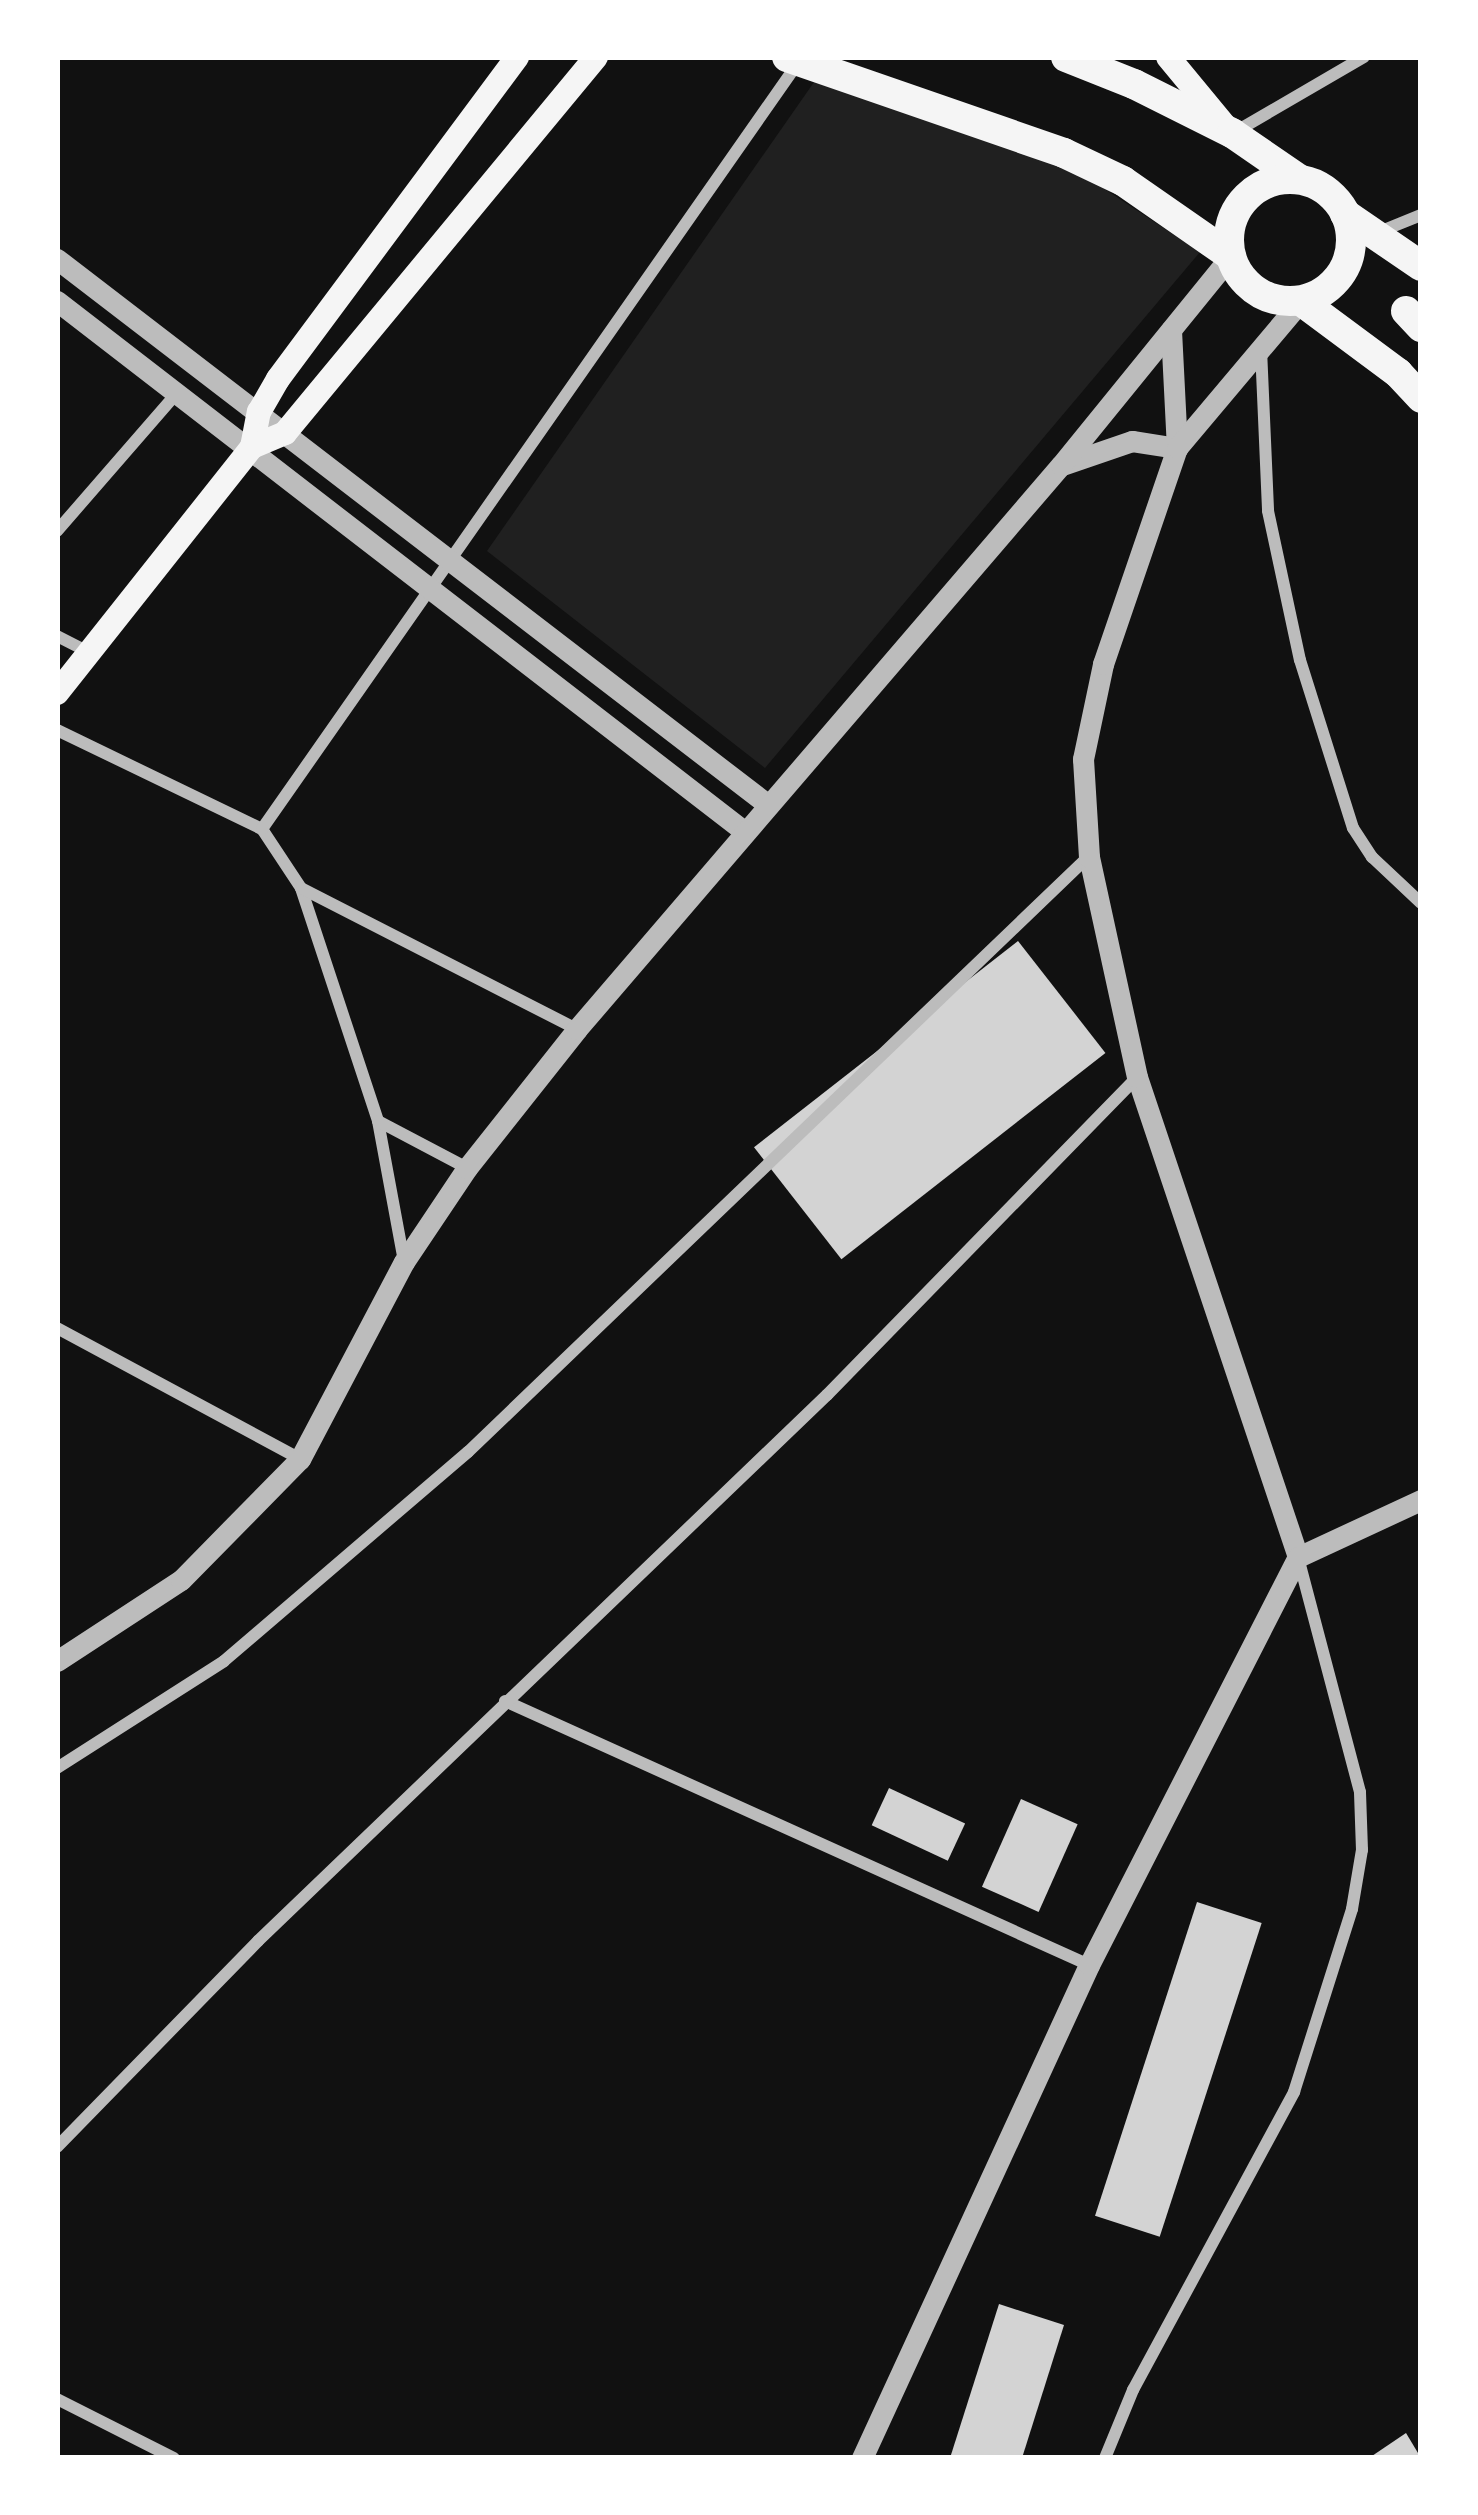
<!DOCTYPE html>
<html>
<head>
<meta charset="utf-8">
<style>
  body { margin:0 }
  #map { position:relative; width:1478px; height:2515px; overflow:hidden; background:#111; font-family:Manrope,sans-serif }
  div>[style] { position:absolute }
  .green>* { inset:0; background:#202020 }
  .building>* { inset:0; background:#d3d3d3; transform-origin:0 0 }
  .minor>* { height:12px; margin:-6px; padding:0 6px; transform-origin:6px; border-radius:6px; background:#bcbcbc }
  .tertiary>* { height:21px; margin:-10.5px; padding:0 10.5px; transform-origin:10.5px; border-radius:10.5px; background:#bcbcbc }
  .secondary>* { height:24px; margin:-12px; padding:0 12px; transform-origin:12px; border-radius:12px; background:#f5f5f5 }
  .primary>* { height:30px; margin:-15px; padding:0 15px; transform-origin:15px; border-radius:15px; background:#f5f5f5 }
  .primary>.ring { margin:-15px; padding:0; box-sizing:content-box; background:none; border:30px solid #f5f5f5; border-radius:50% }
  span { translate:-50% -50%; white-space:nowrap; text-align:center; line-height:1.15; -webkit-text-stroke:9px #fff; paint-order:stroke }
  .frame { position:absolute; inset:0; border:60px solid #fff; pointer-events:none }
</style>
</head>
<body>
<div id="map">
  <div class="green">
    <i style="clip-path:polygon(819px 75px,1050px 153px,1200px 252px,765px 768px,487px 551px)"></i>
  </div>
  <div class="building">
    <i style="left:1018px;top:941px;width:142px;height:335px;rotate:52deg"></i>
    <i style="left:889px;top:1788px;width:84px;height:41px;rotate:25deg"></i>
    <i style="left:1021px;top:1799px;width:62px;height:96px;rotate:24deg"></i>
    <i style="left:1197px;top:1902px;width:68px;height:330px;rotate:18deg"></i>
    <i style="clip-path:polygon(999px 2304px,1064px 2325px,1022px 2458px,950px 2458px)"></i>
    <i style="clip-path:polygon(1406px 2433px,1421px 2458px,1369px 2458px)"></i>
  </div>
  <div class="minor">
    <i style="left:1235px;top:132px;width:149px;rotate:-30.2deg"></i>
    <i style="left:1379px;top:232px;width:45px;rotate:-22deg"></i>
    <i style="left:1261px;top:349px;width:162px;rotate:87.5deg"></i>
    <i style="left:1268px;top:511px;width:152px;rotate:77.9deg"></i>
    <i style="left:1300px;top:660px;width:176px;rotate:72.5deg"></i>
    <i style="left:1353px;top:828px;width:35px;rotate:57deg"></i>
    <i style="left:1372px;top:857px;width:67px;rotate:43.2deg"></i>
    <i style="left:57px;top:531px;width:183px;rotate:-49deg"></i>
    <i style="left:57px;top:636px;width:33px;rotate:27deg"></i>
    <i style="left:57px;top:730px;width:228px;rotate:25.8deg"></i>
    <i style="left:262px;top:829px;width:71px;rotate:56.5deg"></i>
    <i style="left:301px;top:888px;width:245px;rotate:71.7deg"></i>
    <i style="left:378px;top:1121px;width:142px;rotate:79.5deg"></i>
    <i style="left:262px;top:829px;width:935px;rotate:-55.02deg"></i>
    <i style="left:301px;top:888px;width:310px;rotate:27.1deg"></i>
    <i style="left:378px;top:1121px;width:101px;rotate:27.8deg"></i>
    <i style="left:57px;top:1328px;width:276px;rotate:28.3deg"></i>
    <i style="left:505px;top:1701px;width:641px;rotate:24.33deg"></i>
    <i style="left:57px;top:1768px;width:198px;rotate:-32.6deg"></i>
    <i style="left:224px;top:1661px;width:321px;rotate:-40.6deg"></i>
    <i style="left:468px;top:1452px;width:859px;rotate:-43.82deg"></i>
    <i style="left:57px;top:2147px;width:288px;rotate:-45.7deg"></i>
    <i style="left:258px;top:1941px;width:789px;rotate:-43.82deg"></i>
    <i style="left:827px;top:1395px;width:444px;rotate:-45.7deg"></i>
    <i style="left:57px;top:2399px;width:131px;rotate:26.8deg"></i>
    <i style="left:1105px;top:2458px;width:74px;rotate:-67.6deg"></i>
    <i style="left:1133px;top:2390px;width:339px;rotate:-61.6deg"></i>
    <i style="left:1294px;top:2092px;width:192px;rotate:-72.4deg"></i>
    <i style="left:1352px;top:1909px;width:60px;rotate:-80.4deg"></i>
    <i style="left:1362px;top:1850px;width:58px;rotate:-92deg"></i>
    <i style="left:1360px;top:1792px;width:242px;rotate:-104.8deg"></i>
  </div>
  <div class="tertiary">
    <i style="left:57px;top:259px;width:895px;rotate:37.51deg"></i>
    <i style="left:57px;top:301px;width:868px;rotate:37.65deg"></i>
    <i style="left:1171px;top:330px;width:118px;rotate:87.1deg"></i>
    <i style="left:1062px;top:465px;width:74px;rotate:-18.9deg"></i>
    <i style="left:1132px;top:441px;width:46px;rotate:8.8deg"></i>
    <i style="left:1298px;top:1557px;width:506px;rotate:-108.54deg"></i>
    <i style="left:1137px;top:1077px;width:225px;rotate:-102.3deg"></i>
    <i style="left:1089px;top:857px;width:98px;rotate:-93.5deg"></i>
    <i style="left:1083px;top:759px;width:97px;rotate:-78.1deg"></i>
    <i style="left:1103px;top:664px;width:228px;rotate:-71.1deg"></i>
    <i style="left:1177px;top:448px;width:192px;rotate:-49.9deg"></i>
    <i style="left:57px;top:1661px;width:148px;rotate:-33.2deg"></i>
    <i style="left:181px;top:1580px;width:170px;rotate:-45.5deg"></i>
    <i style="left:300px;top:1459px;width:223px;rotate:-62.2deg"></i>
    <i style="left:404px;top:1262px;width:113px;rotate:-56.2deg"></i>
    <i style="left:467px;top:1168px;width:177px;rotate:-51.6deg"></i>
    <i style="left:577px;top:1029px;width:743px;rotate:-49.37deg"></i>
    <i style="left:1061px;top:465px;width:269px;rotate:-50.9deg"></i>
    <i style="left:862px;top:2458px;width:543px;rotate:-65.28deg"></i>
    <i style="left:1089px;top:1965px;width:458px;rotate:-62.9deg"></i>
    <i style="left:1298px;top:1557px;width:136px;rotate:-24.9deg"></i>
  </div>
  <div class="secondary">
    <i style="left:1168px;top:57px;width:91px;rotate:50.4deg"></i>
    <i style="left:252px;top:447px;width:36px;rotate:-79deg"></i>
    <i style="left:259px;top:412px;width:38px;rotate:-60deg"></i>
    <i style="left:278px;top:379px;width:401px;rotate:-53.4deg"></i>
    <i style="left:57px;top:693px;width:314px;rotate:-51.6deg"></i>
    <i style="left:252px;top:447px;width:36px;rotate:-23deg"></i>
    <i style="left:285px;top:433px;width:488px;rotate:-50.4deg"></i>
  </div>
  <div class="primary">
    <i style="left:787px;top:57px;width:293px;rotate:19.1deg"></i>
    <i style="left:1064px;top:153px;width:65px;rotate:25.4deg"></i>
    <i style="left:1123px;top:181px;width:131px;rotate:34.8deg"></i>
    <i style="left:1066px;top:57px;width:73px;rotate:21.7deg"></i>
    <i style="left:1134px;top:84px;width:110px;rotate:26.6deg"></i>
    <i style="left:1232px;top:133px;width:81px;rotate:34.5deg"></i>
    <i class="ring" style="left:1229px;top:179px;width:92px;height:92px"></i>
    <i style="left:1345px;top:214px;width:92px;rotate:34.4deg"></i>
    <i style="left:1301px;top:301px;width:121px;rotate:36.6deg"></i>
    <i style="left:1398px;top:373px;width:34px;rotate:47deg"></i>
    <i style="left:1406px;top:311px;width:22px;rotate:47deg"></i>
  </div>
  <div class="frame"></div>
</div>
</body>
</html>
